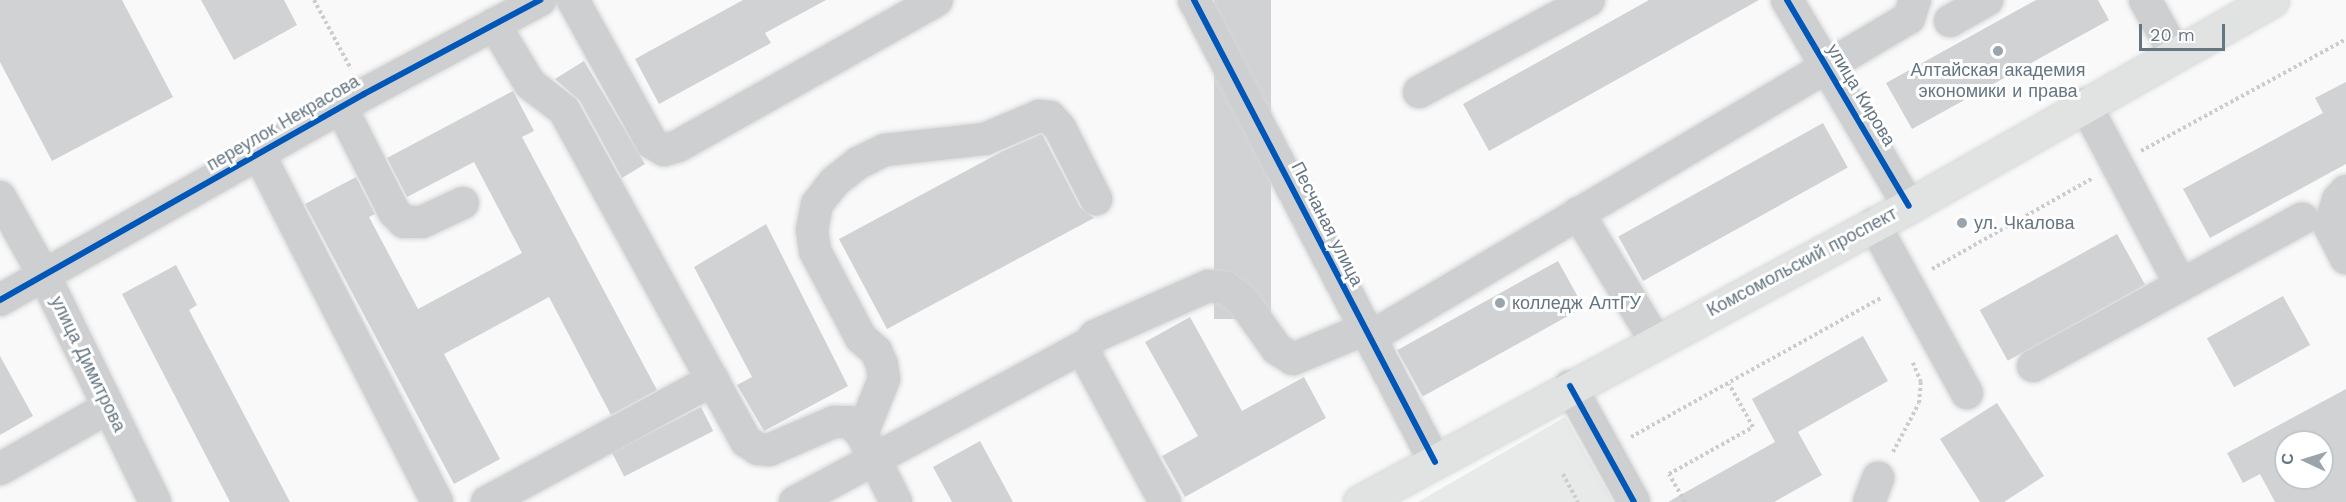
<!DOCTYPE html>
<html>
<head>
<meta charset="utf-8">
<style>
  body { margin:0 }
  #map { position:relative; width:2346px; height:502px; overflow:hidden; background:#f9f9f9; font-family:"Work Sans",sans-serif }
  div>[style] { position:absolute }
  .built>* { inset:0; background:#e8e9e9 }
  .building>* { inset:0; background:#d0d2d3; transform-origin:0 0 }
  .path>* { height:4px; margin-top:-2px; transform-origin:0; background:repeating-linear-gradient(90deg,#cbcccd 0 3px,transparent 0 6px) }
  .roads { filter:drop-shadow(0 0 2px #d5d6d7) drop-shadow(0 0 2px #d5d6d7) }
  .minor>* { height:32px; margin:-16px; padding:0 16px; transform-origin:16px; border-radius:16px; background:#cecfd0 }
  .major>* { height:33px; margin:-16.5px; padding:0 16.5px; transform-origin:16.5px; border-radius:16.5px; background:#e1e2e2 }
  .cycleway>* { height:6px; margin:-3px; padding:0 3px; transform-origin:3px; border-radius:3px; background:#0057b8 }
  .dots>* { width:16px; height:16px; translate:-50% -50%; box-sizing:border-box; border:3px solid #fff; border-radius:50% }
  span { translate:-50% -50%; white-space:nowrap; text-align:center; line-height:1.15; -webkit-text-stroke:6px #fff; paint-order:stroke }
  .poi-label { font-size:18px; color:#657683 }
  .left { translate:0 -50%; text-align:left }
  .street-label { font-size:18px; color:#657683 }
  .north { position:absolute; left:2274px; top:430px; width:60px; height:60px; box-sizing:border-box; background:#fff; border:2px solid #c1c8cd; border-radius:50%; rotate:274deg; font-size:16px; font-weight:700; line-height:24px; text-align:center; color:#657683 }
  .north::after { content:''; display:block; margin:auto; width:21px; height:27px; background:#99a4ac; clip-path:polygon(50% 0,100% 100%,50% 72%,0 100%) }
  .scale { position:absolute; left:2139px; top:24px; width:86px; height:27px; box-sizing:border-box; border:3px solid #657683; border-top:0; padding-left:8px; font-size:18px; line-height:21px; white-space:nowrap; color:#657683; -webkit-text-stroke:4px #fff; paint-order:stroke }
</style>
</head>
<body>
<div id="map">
  <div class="built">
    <i style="clip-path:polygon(1565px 417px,1613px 502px,1418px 502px)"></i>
  </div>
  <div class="building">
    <i style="clip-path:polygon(0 0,122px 0,173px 97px,52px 161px,0 62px)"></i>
    <i style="clip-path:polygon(201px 0,284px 0,297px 25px,234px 60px)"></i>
    <i style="clip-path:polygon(743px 0,826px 0,765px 33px,771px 43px,659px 104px,635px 59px)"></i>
    <i style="left:1214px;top:0;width:57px;height:319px"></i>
    <i style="clip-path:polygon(1649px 0,1759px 0,1489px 151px,1463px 104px)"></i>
    <i style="clip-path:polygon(2036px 0,2098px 0,2109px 20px,1912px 129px,1886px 83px)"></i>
    <i style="clip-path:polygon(584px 61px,645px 164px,622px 178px,580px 101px,555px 79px)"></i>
    <i style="clip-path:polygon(2346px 82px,2346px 164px,2210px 238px,2183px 189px,2323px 113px,2315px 98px)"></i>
    <i style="clip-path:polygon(513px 91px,534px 131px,522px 137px,657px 390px,611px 415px,549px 297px,444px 354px,500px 459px,454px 484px,305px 204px,356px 177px,375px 214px,369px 217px,418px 309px,522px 253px,474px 162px,407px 197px,387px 158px)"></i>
    <i style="left:1823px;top:123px;width:51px;height:234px;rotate:61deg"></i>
    <i style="clip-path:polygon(1042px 134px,1080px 207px,1094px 218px,887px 329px,839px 239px,1003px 151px)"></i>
    <i style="clip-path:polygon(766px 224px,848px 386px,764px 431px,737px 385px,752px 377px,694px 267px)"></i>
    <i style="left:2117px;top:234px;width:58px;height:157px;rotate:61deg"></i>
    <i style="left:1558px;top:261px;width:53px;height:184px;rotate:61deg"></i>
    <i style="clip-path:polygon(176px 265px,197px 305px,189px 310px,290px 502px,230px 502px,122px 294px)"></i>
    <i style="left:2283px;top:296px;width:56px;height:87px;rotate:61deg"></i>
    <i style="clip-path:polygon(1190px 317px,1242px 411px,1304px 377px,1326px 418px,1185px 497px,1162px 456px,1198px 436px,1145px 342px)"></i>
    <i style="clip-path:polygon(1863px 336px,1888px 381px,1798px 432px,1822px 475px,1774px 502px,1668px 502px,1775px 442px,1752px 399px)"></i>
    <i style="clip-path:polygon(0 356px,33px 416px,0 435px)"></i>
    <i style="clip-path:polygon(evenodd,2346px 389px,2346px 502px,2275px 502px,2260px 474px,2243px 483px,2227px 453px,2346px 389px,2286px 442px,2322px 442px,2322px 478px,2286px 478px,2286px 442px)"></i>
    <i style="clip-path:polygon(1997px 403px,2044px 476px,2004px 502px,1980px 502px,1940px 439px)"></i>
    <i style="left:701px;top:407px;width:27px;height:100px;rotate:63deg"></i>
    <i style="clip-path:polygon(980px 441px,1013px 502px,952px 502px,933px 467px)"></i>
  </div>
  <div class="path">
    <i style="left:314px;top:0;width:78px;rotate:61.8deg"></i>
    <i style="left:2141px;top:151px;width:234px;rotate:-28.6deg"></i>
    <i style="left:1932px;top:269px;width:185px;rotate:-29.5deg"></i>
    <i style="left:1631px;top:437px;width:286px;rotate:-29.1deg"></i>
    <i style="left:1893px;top:452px;width:55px;rotate:-62deg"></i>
    <i style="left:1919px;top:403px;width:21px;rotate:-85deg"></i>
    <i style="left:1921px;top:382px;width:21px;rotate:-113deg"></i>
    <i style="left:1563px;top:474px;width:32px;rotate:62deg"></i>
    <i style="left:1685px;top:502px;width:32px;rotate:-120deg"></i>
    <i style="left:1669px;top:474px;width:96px;rotate:-29.2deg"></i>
    <i style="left:1753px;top:427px;width:49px;rotate:-119.2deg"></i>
  </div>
  <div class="roads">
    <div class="minor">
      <i style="left:573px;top:0;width:163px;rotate:61.1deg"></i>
      <i style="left:652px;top:143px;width:14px;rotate:30deg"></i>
      <i style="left:664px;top:150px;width:15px;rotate:-16deg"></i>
      <i style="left:678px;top:146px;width:297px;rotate:-29.4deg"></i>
      <i style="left:1194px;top:0;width:521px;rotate:62.45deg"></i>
      <i style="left:1787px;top:0;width:239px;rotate:59.4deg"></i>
      <i style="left:2145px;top:0;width:61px;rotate:60.5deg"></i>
      <i style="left:1950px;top:21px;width:43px;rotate:-29.6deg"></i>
      <i style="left:494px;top:24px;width:70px;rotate:59deg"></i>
      <i style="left:530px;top:84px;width:43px;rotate:37.4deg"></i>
      <i style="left:564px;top:110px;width:378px;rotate:61.2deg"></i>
      <i style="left:746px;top:441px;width:14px;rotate:34deg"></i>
      <i style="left:758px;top:449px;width:11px;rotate:5deg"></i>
      <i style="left:769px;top:450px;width:71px;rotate:-23.3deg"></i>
      <i style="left:834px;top:422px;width:16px"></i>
      <i style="left:850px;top:422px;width:17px;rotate:45deg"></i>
      <i style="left:862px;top:434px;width:76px;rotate:63.4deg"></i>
      <i style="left:1419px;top:92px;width:193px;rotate:-28.4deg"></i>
      <i style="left:2085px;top:104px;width:205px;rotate:62.1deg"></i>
      <i style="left:341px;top:107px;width:118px;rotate:63.2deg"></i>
      <i style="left:394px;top:212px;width:14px;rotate:45deg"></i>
      <i style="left:404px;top:222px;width:18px"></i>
      <i style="left:422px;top:222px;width:45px;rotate:-24.9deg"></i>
      <i style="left:259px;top:154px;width:391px;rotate:62.9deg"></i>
      <i style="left:2346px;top:191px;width:12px;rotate:132deg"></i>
      <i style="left:2338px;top:200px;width:28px;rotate:107deg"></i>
      <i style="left:2330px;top:227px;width:35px;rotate:63deg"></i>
      <i style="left:0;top:197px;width:92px;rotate:60.6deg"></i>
      <i style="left:45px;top:277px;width:250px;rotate:63.9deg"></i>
      <i style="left:1578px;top:213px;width:149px;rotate:58.8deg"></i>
      <i style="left:1874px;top:224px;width:193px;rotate:61.2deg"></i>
      <i style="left:0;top:300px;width:418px;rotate:-29.5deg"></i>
      <i style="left:364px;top:94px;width:200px;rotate:-28.1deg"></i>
      <i style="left:1369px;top:338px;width:628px;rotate:-30.65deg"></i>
      <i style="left:1909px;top:18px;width:19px;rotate:-72deg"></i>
      <i style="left:2033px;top:366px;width:307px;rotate:-28.7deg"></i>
      <i style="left:1570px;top:386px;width:132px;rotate:61.1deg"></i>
      <i style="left:862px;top:434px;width:59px;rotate:-68.2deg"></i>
      <i style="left:884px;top:379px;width:14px;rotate:-98deg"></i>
      <i style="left:882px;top:365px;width:15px;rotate:-113deg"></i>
      <i style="left:876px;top:351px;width:20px;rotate:-139deg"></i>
      <i style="left:861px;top:338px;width:98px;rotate:-117.9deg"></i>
      <i style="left:815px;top:251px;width:21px;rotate:-98deg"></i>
      <i style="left:812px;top:230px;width:26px;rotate:-79deg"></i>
      <i style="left:817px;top:204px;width:28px;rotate:-52deg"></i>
      <i style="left:834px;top:182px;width:31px;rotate:-38deg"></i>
      <i style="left:858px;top:163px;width:30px;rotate:-26deg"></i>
      <i style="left:885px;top:150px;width:101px;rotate:-6.3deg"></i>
      <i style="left:985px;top:139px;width:59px;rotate:-23.1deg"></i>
      <i style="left:1039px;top:116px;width:11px;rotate:5deg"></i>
      <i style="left:1050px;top:117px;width:15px;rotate:48deg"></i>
      <i style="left:1060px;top:128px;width:80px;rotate:63.1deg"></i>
      <i style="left:0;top:469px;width:125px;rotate:-29.6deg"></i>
      <i style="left:487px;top:502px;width:257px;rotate:-28.4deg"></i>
      <i style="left:795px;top:502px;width:332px;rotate:-28.3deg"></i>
      <i style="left:1165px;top:502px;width:164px;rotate:-118.4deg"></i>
      <i style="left:1087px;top:358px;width:13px;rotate:-90deg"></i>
      <i style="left:1087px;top:345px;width:12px;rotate:-48deg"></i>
      <i style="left:1095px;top:336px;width:124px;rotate:-23.9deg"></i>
      <i style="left:1208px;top:286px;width:18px;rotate:6deg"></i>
      <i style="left:1226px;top:288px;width:20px;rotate:37deg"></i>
      <i style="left:1242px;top:300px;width:60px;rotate:54.5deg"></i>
      <i style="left:1277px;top:349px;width:19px;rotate:32deg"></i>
      <i style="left:1293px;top:359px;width:78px;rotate:-22.6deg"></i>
      <i style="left:1869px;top:502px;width:26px;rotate:-69deg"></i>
    </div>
    <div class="major">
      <i style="left:1360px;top:502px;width:624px;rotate:-28.33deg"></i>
      <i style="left:1909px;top:206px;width:417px;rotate:-29.6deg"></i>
    </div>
  </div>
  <div class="cycleway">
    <i style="left:1194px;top:0;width:521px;rotate:62.45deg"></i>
    <i style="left:1787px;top:0;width:239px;rotate:59.4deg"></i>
    <i style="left:0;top:300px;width:418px;rotate:-29.5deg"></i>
    <i style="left:364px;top:94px;width:200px;rotate:-28.1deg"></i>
    <i style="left:1570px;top:386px;width:132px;rotate:61.1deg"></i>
  </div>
  <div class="dots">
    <i style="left:1998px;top:51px;background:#99a4ac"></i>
    <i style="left:1962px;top:223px;background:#99a4ac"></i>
    <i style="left:1500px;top:303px;background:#99a4ac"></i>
  </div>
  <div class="poi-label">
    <span style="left:1998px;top:81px">Алтайская академия<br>экономики и права</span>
    <span class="left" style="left:1974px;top:223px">ул. Чкалова</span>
    <span class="left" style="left:1512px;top:303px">колледж АлтГУ</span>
  </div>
  <div class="street-label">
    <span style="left:1861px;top:95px;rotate:59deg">улица Кирова</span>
    <span style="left:283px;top:123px;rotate:-30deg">переулок Некрасова</span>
    <span style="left:1327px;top:224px;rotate:63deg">Песчаная улица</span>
    <span style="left:1802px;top:262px;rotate:-28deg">Комсомольский проспект</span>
    <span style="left:88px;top:364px;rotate:64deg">улица Димитрова</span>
  </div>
  <div class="north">С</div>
  <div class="scale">20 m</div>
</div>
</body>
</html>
